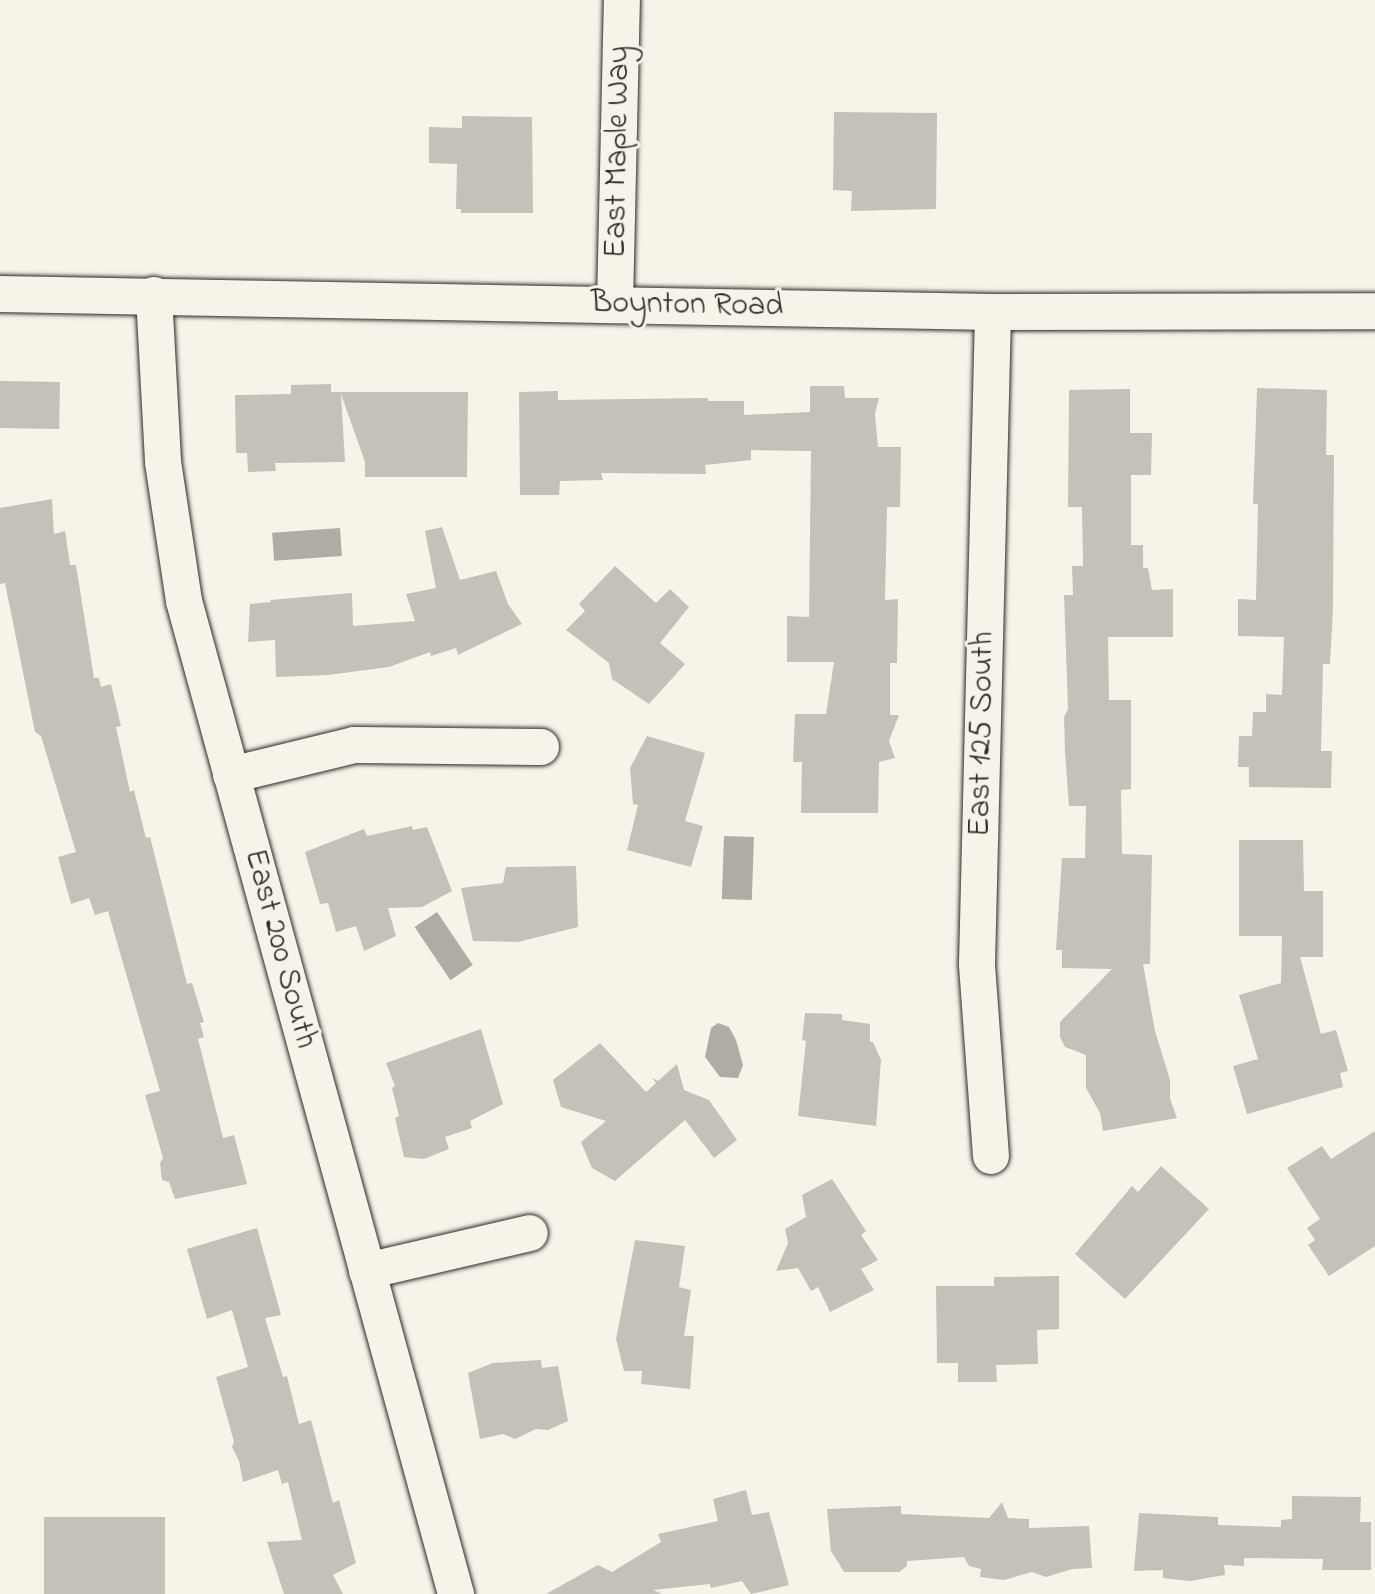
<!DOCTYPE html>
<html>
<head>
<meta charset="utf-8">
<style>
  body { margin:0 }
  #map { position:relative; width:1375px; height:1594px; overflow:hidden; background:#f7f3e8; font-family:"Indie Flower",sans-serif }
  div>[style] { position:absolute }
  .water>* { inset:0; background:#afaca4; transform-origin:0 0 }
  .building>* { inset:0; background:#c4c1b9; transform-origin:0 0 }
  .roads { filter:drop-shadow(0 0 2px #2b2b2b) drop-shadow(0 0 2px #2b2b2b) }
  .street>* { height:36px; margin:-18px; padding:0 18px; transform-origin:18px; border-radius:18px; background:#f7f3e8 }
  span { translate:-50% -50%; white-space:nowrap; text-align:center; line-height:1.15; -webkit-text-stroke:6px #f7f3e8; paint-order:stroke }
  .street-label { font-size:32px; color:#2b2b2b }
</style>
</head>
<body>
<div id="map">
  <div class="water">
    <i style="left:340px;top:528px;width:28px;height:68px;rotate:86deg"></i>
    <i style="left:724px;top:836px;width:30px;height:63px;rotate:2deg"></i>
    <i style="left:437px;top:912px;width:64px;height:27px;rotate:56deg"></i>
    <i style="clip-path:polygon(718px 1023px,729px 1027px,736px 1040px,743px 1065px,738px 1078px,720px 1077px,705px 1057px,711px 1028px)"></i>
  </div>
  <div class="building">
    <i style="clip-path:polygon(834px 112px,937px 113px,936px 209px,851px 211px,852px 191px,833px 190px)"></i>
    <i style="clip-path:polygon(462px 116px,532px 117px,533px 213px,461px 213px,461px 209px,456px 209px,457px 164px,429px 163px,429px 127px,462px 128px)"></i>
    <i style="left:60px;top:382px;width:47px;height:60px;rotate:91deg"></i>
    <i style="clip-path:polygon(331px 384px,331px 392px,468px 392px,467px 477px,365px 477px,365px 462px,341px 394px,345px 462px,275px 463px,276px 471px,248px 472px,247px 453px,236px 453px,235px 395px,291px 394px,291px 385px)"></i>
    <i style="clip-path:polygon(810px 386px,844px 386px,845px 398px,879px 398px,875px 414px,878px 447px,901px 447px,900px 507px,887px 507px,885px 600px,898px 599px,897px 663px,890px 663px,890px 715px,899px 715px,889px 741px,895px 758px,879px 762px,878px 813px,801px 813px,802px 762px,793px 762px,795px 714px,826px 714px,834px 662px,787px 662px,787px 616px,809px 617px,811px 451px,751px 450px,751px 460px,705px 465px,706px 474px,601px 473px,603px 480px,560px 481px,559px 495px,520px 495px,519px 392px,558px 391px,558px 400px,708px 398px,708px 401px,744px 401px,744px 415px,810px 412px)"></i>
    <i style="clip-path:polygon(1257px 388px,1327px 390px,1326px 455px,1334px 455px,1333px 608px,1330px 664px,1323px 664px,1321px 751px,1332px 751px,1331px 788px,1249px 787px,1249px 767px,1238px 767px,1239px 736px,1252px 736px,1253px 712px,1266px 712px,1266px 694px,1282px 695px,1284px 637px,1238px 636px,1238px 599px,1256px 600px,1258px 504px,1253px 504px)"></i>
    <i style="clip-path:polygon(1130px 389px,1130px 433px,1152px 433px,1151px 475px,1131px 475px,1131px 545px,1143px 545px,1143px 568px,1148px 568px,1152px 590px,1173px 589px,1173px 637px,1108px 637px,1109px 700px,1131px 700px,1131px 789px,1121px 790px,1122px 854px,1152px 855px,1150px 964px,1143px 964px,1155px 1031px,1170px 1080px,1170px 1099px,1177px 1118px,1103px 1131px,1100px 1113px,1086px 1088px,1086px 1055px,1065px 1047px,1060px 1037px,1060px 1022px,1112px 969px,1062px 968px,1062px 950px,1056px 950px,1062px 858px,1085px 858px,1086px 806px,1069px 806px,1065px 752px,1064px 717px,1068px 709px,1064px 595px,1073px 595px,1072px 566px,1083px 566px,1082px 507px,1068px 507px,1069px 390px)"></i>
    <i style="clip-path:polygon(52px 499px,54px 534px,65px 531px,70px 565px,76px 565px,94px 678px,99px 678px,101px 687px,111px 684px,121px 726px,116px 727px,130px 792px,134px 790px,146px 838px,150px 837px,187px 984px,192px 983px,204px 1022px,200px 1023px,204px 1037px,198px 1039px,223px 1138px,234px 1135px,247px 1184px,175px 1199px,169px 1182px,162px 1180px,160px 1163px,163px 1158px,145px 1095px,160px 1091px,108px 911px,95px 915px,89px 898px,71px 904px,58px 857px,76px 852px,41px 736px,35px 732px,5px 583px,0 584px,0 508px)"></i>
    <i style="clip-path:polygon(442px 527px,460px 580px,496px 571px,508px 604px,522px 624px,458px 655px,456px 648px,431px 656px,430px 652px,389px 667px,328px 675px,276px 677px,275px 640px,248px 642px,250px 604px,271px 602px,270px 600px,352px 593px,353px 626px,415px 621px,406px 594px,436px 588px,425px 531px)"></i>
    <i style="clip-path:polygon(615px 566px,656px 603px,670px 589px,689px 607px,660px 643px,685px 664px,649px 704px,612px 679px,609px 663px,566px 630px,585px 611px,579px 604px)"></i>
    <i style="clip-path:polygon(647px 736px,705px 753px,685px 821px,703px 826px,691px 867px,627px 850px,638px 805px,633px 804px,630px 768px)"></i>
    <i style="clip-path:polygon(412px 826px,413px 830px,427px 827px,452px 891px,422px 907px,388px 908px,396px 936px,364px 951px,356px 926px,336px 932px,328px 903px,320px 904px,305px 852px,364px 829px,367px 836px)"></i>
    <i style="clip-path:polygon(1239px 840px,1303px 840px,1304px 891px,1323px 891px,1323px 957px,1300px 957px,1321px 1034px,1336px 1030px,1348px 1071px,1340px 1073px,1343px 1087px,1247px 1114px,1233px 1066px,1258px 1059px,1239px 995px,1281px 983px,1282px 936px,1239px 936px)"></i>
    <i style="clip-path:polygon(576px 866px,578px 927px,518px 942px,473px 941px,461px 888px,503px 883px,506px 867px)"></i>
    <i style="clip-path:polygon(805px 1013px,842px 1014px,842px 1020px,870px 1024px,870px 1042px,873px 1042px,881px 1060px,876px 1126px,798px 1116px,806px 1041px,802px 1040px)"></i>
    <i style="clip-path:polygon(481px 1029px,503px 1104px,470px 1121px,472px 1128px,445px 1137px,449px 1149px,424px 1159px,404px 1157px,395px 1118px,399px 1116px,392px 1088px,395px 1086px,386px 1063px)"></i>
    <i style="clip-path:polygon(600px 1043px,646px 1092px,656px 1083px,652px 1078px,658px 1081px,677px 1064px,684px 1090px,709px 1100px,737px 1140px,714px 1158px,685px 1120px,615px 1181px,592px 1168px,581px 1142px,606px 1121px,561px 1107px,553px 1080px)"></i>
    <i style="clip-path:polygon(1375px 1131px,1375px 1246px,1329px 1276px,1308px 1245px,1315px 1240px,1307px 1228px,1320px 1219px,1287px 1168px,1322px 1146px,1331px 1159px)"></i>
    <i style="clip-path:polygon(1161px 1166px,1209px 1209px,1125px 1299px,1075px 1254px,1132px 1186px,1138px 1192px)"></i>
    <i style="clip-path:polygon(832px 1179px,866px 1231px,861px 1235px,878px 1260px,861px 1269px,874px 1290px,830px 1312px,818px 1287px,811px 1291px,798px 1268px,776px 1271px,788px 1243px,785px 1229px,806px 1217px,802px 1195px)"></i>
    <i style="clip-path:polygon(257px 1228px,281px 1315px,265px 1318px,283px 1377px,287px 1376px,299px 1424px,311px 1420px,333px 1503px,339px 1500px,356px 1563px,333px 1575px,343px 1594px,284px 1594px,267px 1542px,302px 1540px,288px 1482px,282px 1484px,278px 1470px,243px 1482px,239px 1461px,232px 1447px,234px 1442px,216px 1377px,248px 1367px,232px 1310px,207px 1319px,187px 1249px)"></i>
    <i style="clip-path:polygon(635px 1240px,685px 1246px,679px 1287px,691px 1290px,684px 1336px,694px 1336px,690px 1389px,641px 1384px,642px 1371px,624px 1371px,616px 1339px)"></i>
    <i style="clip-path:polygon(1059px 1276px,1059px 1329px,1037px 1330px,1038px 1364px,996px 1365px,997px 1382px,958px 1382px,958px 1363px,937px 1363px,936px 1286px,994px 1286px,994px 1277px)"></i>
    <i style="clip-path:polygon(541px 1360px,542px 1368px,558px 1366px,568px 1421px,548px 1430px,536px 1429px,515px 1439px,503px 1434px,480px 1439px,468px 1373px,493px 1363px)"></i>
    <i style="clip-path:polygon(746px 1490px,752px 1515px,769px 1512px,789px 1585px,751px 1594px,742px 1581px,711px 1588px,710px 1584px,653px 1590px,662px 1594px,546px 1594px,598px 1565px,612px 1572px,661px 1542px,658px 1534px,718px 1521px,713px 1499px)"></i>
    <i style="clip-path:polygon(1292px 1496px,1361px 1497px,1360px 1522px,1371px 1522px,1371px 1570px,1322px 1570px,1323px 1559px,1244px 1558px,1244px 1566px,1224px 1565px,1225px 1575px,1190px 1581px,1163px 1578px,1163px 1570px,1134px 1571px,1139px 1513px,1218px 1517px,1218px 1525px,1281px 1527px,1281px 1520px,1292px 1519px)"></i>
    <i style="clip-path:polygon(1002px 1502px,1008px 1518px,1029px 1519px,1029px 1528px,1089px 1526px,1092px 1568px,1072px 1569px,1046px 1577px,1032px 1572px,1004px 1580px,980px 1577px,981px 1569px,969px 1566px,964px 1557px,907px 1561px,907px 1566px,899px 1572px,844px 1572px,831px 1551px,827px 1509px,901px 1506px,901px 1514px,989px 1518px)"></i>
    <i style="left:44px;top:1517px;width:121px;height:77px"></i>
  </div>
  <div class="roads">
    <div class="street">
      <i style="left:0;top:294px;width:993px;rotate:1.04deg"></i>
      <i style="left:993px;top:312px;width:382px;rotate:-0.1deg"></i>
      <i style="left:154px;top:295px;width:167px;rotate:86.9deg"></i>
      <i style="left:163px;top:462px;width:141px;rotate:81.4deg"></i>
      <i style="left:184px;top:601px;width:1030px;rotate:74.68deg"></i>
      <i style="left:615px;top:304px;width:304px;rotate:-88.7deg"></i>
      <i style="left:231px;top:775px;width:127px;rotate:-13.7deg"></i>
      <i style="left:354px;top:745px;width:187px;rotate:0.6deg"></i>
      <i style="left:991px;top:1156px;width:193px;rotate:-94.2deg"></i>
      <i style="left:977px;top:964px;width:652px;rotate:-88.59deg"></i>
      <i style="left:367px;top:1271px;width:167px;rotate:-13.1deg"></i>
    </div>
  </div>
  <div class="street-label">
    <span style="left:619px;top:152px;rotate:-89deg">East Maple Way</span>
    <span style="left:687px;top:306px;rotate:1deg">Boynton Road</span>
    <span style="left:983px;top:734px;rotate:-89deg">East 125 South</span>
    <span style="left:279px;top:949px;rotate:75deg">East 200 South</span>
  </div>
</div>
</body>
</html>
